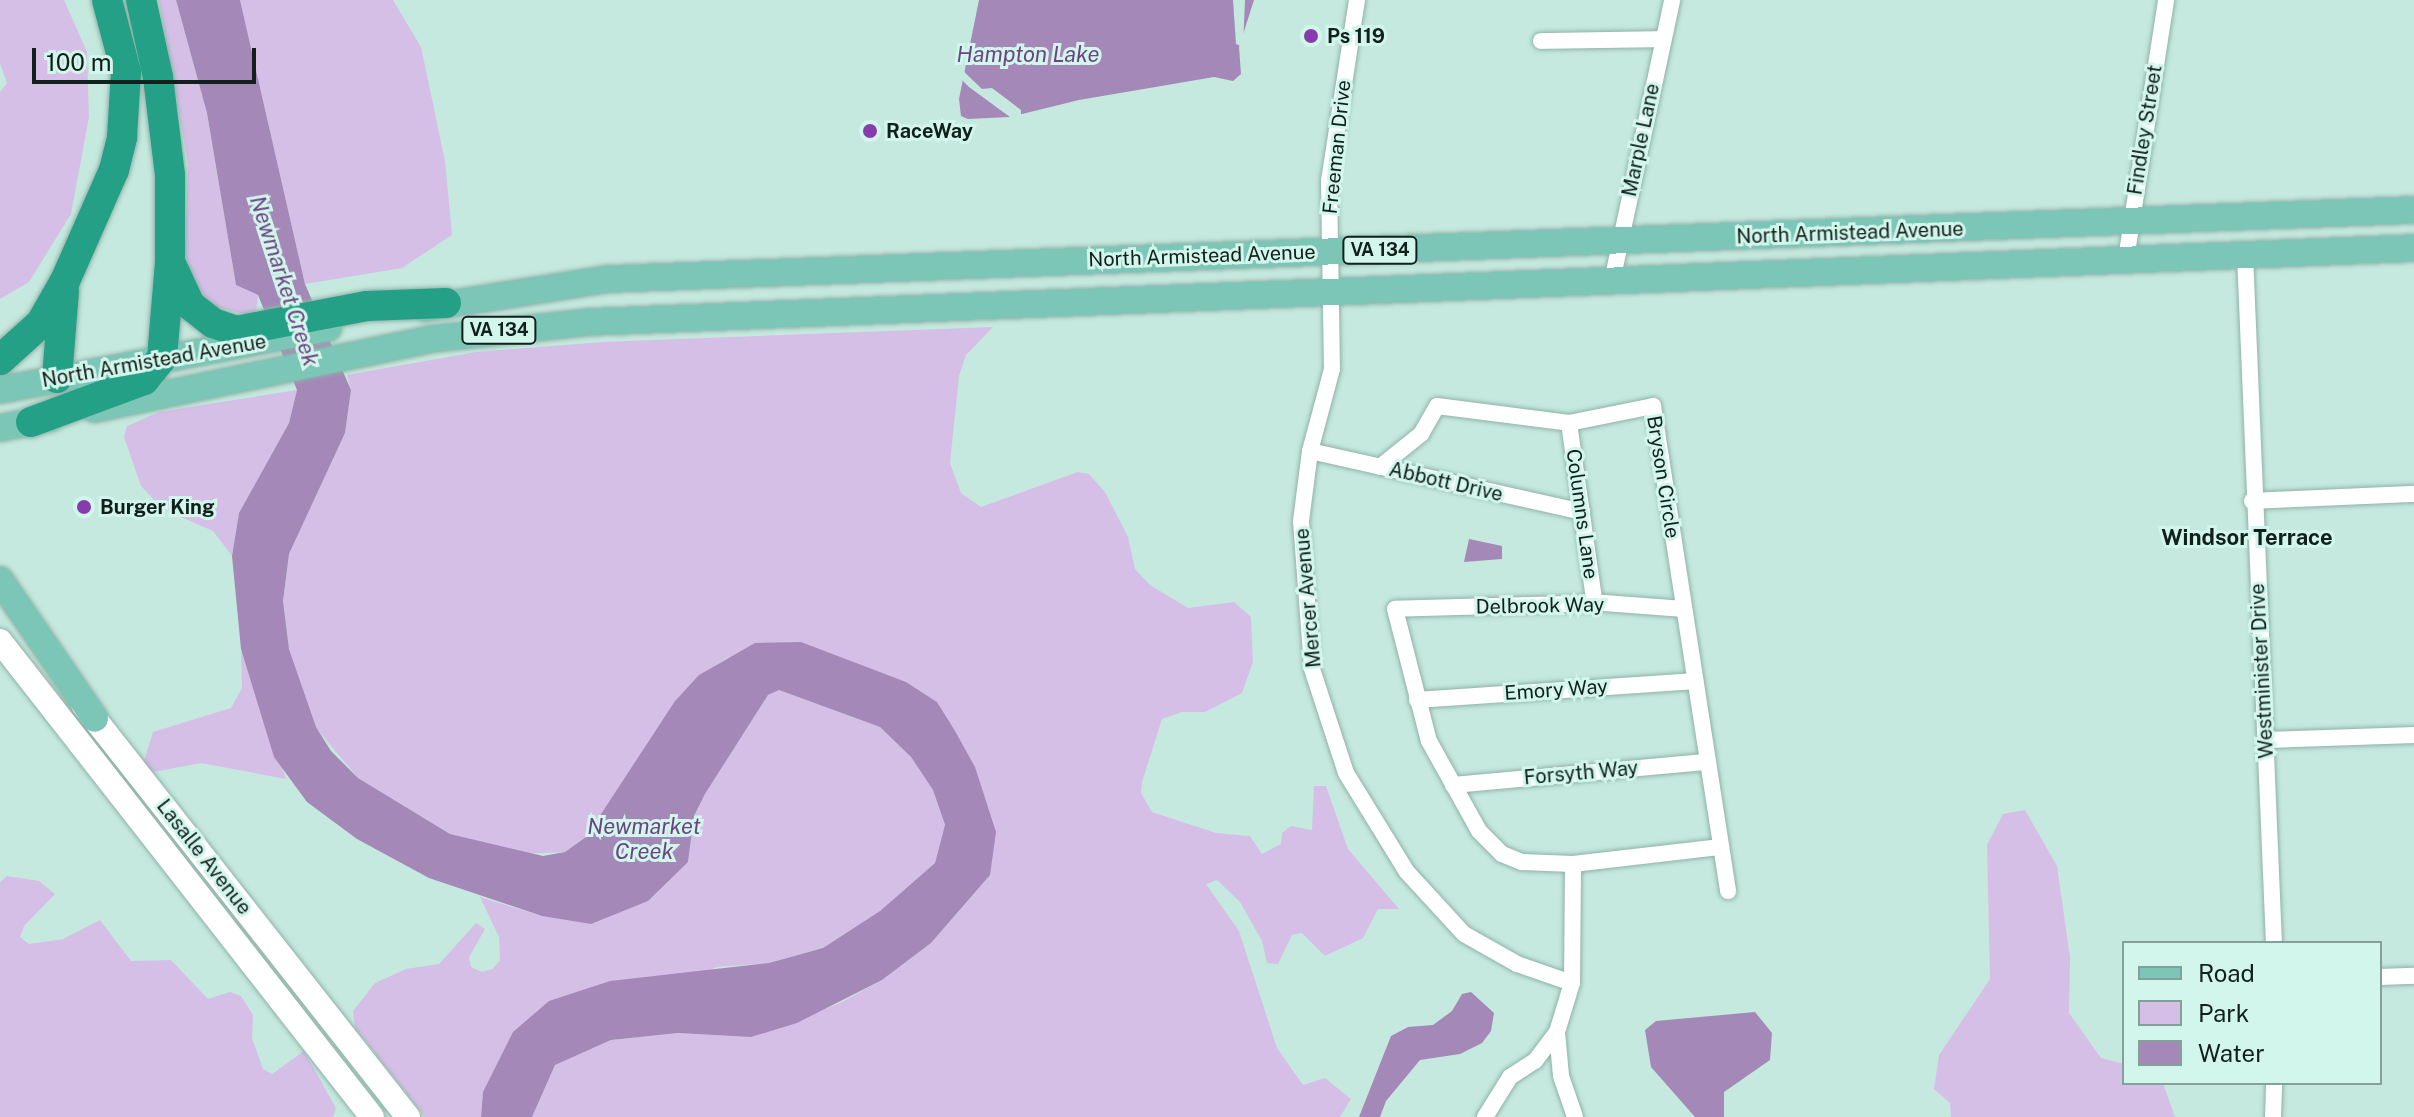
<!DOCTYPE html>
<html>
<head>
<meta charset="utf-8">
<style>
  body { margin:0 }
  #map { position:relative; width:2414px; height:1117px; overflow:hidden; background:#c5e9de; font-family:"Public Sans",sans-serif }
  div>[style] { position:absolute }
  .green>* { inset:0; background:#d6bfe7 }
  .water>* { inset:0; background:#a488b7 }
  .pier>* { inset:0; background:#c5e9de }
  .roads { filter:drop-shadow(0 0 2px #90b2a8) drop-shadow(0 0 2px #90b2a8) }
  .street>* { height:16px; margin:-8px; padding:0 8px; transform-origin:8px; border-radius:8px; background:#fff }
  .secondary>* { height:24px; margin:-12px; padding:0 12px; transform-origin:12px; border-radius:12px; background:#fff }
  .primary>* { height:26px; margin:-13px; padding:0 13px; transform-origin:13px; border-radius:13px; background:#7bc6b6 }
  .highway>* { height:30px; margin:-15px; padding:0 15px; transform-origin:15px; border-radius:15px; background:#23a086 }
  .dots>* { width:22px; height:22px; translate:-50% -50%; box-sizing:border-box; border:4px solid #d2f6eb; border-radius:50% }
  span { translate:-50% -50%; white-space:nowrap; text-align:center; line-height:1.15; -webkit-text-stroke:6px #d2f6eb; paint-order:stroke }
  .shield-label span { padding:2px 6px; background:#d2f6eb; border:2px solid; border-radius:6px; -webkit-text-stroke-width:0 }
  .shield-label { font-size:18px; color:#12201c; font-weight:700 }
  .poi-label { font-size:20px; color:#12201c; font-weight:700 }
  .left { translate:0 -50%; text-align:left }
  .street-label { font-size:20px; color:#12201c }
  .water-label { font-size:22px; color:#6b4482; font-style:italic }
  .neighbourhood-label { font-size:22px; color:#12201c; font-weight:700 }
  .legend { position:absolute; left:2122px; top:941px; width:260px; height:144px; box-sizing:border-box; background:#d2f6eb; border:2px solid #85a098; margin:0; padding:10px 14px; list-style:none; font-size:24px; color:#12201c }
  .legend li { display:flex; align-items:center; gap:16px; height:40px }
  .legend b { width:40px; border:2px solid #85a098 }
  .scale { position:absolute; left:32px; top:48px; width:224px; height:36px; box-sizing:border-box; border:4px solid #12201c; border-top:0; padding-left:10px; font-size:24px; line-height:28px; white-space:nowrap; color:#12201c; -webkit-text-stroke:6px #d2f6eb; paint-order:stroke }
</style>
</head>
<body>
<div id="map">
  <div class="green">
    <i style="clip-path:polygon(0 0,64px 0,87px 52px,89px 117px,71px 214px,29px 282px,0 299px,0 92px,7px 83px,0 63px)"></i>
    <i style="clip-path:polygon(159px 0,176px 0,207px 113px,236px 285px,258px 295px,256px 312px,249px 315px,212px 306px,191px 282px,185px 255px,188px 164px)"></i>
    <i style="clip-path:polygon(240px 0,393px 0,421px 47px,445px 161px,452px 235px,402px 268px,305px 284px)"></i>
    <i style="clip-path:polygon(993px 327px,966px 355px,959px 376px,950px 463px,961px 493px,981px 507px,1078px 472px,1089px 474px,1105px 492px,1128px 537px,1135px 569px,1150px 585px,1188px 608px,1234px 602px,1251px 617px,1253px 662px,1242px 693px,1205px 712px,1182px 712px,1162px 719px,1142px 782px,1141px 793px,1152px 812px,1216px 833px,1250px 836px,1262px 854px,1281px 844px,1282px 833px,1291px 826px,1312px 830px,1314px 786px,1326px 786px,1348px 849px,1399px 909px,1378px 909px,1363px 938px,1325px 956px,1302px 933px,1292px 935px,1278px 964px,1267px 963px,1262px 941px,1240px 902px,1217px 880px,1206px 884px,1239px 931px,1277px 1048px,1303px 1085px,1325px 1078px,1351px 1099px,1340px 1117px,532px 1117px,555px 1065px,611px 1040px,678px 1033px,751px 1037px,840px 1003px,882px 980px,931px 943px,990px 875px,937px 702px,906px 682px,823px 654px,727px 658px,699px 676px,675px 701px,604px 815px,586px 837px,565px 852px,520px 854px,450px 834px,358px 778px,316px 728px,289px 649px,283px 601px,289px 554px,345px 433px,351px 390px,347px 375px,476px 352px,602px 342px)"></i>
    <i style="clip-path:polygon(297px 390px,289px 423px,239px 513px,232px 556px,213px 531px,163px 509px,141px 486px,124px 437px,127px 426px,159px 412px)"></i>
    <i style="clip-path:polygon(241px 649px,286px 779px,201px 763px,148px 773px,143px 764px,153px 732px,231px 708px,242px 688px)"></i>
    <i style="clip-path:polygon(779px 690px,880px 727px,911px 757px,933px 790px,945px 826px,935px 863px,880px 911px,823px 948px,769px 963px,716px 967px,483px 1092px,481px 1117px,425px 1117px,355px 1028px,353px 1011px,375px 983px,406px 969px,439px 964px,476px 923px,485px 929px,469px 957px,471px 967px,482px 972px,493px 969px,500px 960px,499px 937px,480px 897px,542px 916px,688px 862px,694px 816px,705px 794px,768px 695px)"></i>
    <i style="clip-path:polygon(2025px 810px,2057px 866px,2070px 957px,2069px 1013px,2101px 1058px,2124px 1064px,2124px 1083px,2163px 1083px,2175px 1117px,1951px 1117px,1950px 1103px,1934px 1089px,1939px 1055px,1990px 979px,1987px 845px,2003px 814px)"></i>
    <i style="clip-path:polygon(7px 876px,39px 881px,55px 894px,24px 926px,20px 937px,29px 944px,63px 939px,100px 920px,131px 961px,171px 960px,208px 999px,230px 992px,241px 996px,253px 1015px,252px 1038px,263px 1069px,272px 1074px,304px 1051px,336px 1108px,333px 1117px,0 1117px,0 882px)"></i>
  </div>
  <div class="water">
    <i style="clip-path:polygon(176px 0,240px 0,305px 284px,351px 390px,345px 433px,289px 554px,283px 601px,289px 649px,316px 727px,331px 751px,358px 778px,450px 834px,543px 856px,565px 852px,586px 837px,675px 701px,699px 675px,755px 643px,801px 642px,906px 682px,937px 702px,955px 731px,975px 767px,996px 832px,990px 875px,931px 943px,882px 980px,797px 1023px,751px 1037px,678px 1033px,611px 1040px,555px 1065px,532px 1117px,481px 1117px,483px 1092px,513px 1032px,549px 1001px,610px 981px,769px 963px,823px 948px,880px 911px,935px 863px,945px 825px,933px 790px,911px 757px,880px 727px,779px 690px,768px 695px,705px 794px,694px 816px,688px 862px,648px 901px,591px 924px,542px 916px,429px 878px,357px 839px,307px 802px,274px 757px,241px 649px,232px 556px,239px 513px,289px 423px,297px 390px,258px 295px,236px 285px,207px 113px)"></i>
    <i style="clip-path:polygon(979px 0,1254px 0,1239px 47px,1241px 74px,1233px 81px,1214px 77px,1079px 100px,1010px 117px,968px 119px,961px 116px,959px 99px)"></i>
    <i style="clip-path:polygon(1469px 539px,1502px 546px,1502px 559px,1464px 562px)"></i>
    <i style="clip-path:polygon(1471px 992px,1494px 1013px,1491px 1031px,1482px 1043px,1460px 1054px,1420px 1060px,1386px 1101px,1380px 1117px,1359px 1117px,1391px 1036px,1408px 1027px,1433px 1025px,1452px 1011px,1462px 994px)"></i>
    <i style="clip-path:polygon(1755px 1012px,1772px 1033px,1770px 1060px,1724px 1092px,1724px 1117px,1695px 1117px,1651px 1067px,1645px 1030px,1656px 1021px)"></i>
  </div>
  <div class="pier">
    <i style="clip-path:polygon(1233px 0,1245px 0,1243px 47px,1236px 44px)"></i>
    <i style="clip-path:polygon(960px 68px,982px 89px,992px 88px,1008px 100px,1021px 110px,1021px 119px,1014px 120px,969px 87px,958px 76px)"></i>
  </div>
  <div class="roads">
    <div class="street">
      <i style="left:1357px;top:0;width:182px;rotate:98.8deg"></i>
      <i style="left:1329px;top:180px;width:189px;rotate:89.1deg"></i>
      <i style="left:1332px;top:369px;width:85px;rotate:105deg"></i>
      <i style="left:1310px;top:451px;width:71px;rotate:97.3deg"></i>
      <i style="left:1301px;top:521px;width:148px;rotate:85.7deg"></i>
      <i style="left:1312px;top:669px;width:109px;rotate:71.9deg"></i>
      <i style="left:1346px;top:773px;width:116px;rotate:58.4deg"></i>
      <i style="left:1407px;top:872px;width:84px;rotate:47.4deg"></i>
      <i style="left:1464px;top:934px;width:61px;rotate:29.5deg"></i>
      <i style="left:1517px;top:964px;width:58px;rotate:19.1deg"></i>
      <i style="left:1541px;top:41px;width:121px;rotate:-0.9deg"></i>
      <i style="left:2245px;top:255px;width:689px;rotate:87.59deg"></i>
      <i style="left:2126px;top:259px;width:262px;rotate:-81.2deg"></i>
      <i style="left:1612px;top:281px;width:287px;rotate:-77.9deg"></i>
      <i style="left:1569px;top:423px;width:184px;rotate:81.9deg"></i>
      <i style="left:1310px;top:451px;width:279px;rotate:12.6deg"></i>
      <i style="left:1380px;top:467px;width:53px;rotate:-38.8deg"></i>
      <i style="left:1421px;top:434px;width:32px;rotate:-60deg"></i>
      <i style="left:1437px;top:406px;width:133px;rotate:7.3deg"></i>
      <i style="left:1569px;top:423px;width:86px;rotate:-11.4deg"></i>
      <i style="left:1653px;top:406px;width:491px;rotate:81.2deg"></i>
      <i style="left:2252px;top:501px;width:162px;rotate:-2.5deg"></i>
      <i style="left:1684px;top:609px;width:80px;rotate:-175.7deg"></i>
      <i style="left:1604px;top:603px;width:209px;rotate:178.4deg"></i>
      <i style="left:1395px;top:609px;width:136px;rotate:75.6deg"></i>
      <i style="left:1429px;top:741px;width:103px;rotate:60.9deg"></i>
      <i style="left:1479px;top:831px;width:33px;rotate:45deg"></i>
      <i style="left:1502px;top:854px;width:22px;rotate:22deg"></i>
      <i style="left:1522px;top:862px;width:51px;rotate:2.2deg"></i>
      <i style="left:1573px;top:864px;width:149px;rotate:-6.6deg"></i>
      <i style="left:1417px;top:700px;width:279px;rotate:-3.9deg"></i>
      <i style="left:2266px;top:740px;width:148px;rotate:-1.9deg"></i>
      <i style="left:1453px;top:785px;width:256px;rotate:-5.2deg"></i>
      <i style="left:2380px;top:977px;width:34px;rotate:-2deg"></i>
      <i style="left:1557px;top:1032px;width:51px;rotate:-73deg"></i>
      <i style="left:1572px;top:983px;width:119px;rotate:-89.5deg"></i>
      <i style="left:1485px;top:1117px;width:47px;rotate:-58deg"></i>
      <i style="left:1510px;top:1077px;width:30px;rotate:-33deg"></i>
      <i style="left:1535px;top:1061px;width:36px;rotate:-53deg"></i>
      <i style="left:1557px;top:1032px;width:44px;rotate:84.8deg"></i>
      <i style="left:1561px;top:1076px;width:43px;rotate:71.1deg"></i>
      <i style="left:2273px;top:1117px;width:34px;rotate:-88deg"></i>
    </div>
    <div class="secondary">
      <i style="left:0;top:641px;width:604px;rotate:51.99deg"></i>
      <i style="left:83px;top:704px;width:526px;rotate:51.8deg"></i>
    </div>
    <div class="primary">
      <i style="left:425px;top:308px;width:186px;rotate:-9deg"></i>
      <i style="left:609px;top:279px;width:1806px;rotate:-2.19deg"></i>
      <i style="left:0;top:390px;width:334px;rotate:-10.7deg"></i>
      <i style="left:94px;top:409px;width:344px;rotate:-11.7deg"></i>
      <i style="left:431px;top:339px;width:160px;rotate:-6.1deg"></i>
      <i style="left:590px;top:322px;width:1826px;rotate:-2.32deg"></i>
      <i style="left:0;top:428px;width:52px;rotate:-11.1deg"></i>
      <i style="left:0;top:580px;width:168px;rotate:55.6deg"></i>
    </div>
    <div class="highway">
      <i style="left:172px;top:266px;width:43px;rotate:65.2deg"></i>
      <i style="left:190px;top:305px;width:29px;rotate:38deg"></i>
      <i style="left:213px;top:323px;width:24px;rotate:19deg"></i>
      <i style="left:236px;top:331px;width:133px;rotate:-10.8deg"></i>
      <i style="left:367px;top:306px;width:79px;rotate:-2.2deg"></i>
      <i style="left:0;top:360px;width:55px;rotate:-42.1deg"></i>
      <i style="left:41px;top:323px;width:48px;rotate:-60.3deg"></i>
      <i style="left:65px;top:281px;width:121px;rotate:-66.2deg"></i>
      <i style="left:114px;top:170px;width:34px;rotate:-76deg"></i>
      <i style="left:122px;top:137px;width:65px;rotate:-86.5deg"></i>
      <i style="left:126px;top:72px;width:74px;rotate:-104.8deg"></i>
      <i style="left:57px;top:378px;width:87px;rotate:-85.4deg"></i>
      <i style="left:31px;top:422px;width:121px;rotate:-20.4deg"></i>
      <i style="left:144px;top:380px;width:28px;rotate:-51deg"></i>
      <i style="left:162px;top:358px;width:96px;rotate:-85.2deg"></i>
      <i style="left:170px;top:262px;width:87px;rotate:-90deg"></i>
      <i style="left:170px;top:175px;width:99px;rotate:-97deg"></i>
      <i style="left:158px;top:77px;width:79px;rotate:-102.4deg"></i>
    </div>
  </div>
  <div class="dots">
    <i style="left:1311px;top:36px;background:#863cae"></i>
    <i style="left:870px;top:131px;background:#863cae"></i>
    <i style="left:84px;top:507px;background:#863cae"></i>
  </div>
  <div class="shield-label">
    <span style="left:1380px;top:250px">VA 134</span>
    <span style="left:499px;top:330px">VA 134</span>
  </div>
  <div class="poi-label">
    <span class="left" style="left:1327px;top:36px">Ps 119</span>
    <span class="left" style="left:886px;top:131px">RaceWay</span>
    <span class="left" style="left:100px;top:507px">Burger King</span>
  </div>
  <div class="street-label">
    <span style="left:2145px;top:130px;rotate:-81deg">Findley Street</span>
    <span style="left:1641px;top:140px;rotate:-78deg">Marple Lane</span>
    <span style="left:1337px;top:147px;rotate:-84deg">Freeman Drive</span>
    <span style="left:1850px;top:233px;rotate:-2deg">North Armistead Avenue</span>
    <span style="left:1202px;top:256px;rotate:-2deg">North Armistead Avenue</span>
    <span style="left:154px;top:361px;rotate:-10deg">North Armistead Avenue</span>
    <span style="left:1663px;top:477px;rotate:81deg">Bryson Circle</span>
    <span style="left:1446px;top:482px;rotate:13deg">Abbott Drive</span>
    <span style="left:1582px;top:514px;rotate:82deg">Columns Lane</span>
    <span style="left:1308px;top:598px;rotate:-95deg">Mercer Avenue</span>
    <span style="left:1540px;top:606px;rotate:-1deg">Delbrook Way</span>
    <span style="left:2262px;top:671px;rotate:-93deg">Westminister Drive</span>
    <span style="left:1556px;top:690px;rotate:-4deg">Emory Way</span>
    <span style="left:1581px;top:773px;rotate:-5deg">Forsyth Way</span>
    <span style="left:204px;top:857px;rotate:52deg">Lasalle Avenue</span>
  </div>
  <div class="water-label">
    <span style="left:1028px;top:55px">Hampton Lake</span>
    <span style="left:284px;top:281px;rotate:72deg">Newmarket Creek</span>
    <span style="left:644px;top:839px">Newmarket<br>Creek</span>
  </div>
  <div class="neighbourhood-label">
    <span style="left:2247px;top:538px">Windsor Terrace</span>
  </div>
  <ul class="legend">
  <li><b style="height:10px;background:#7bc6b6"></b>Road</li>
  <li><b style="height:22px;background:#d6bfe7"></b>Park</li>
  <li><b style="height:22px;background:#a488b7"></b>Water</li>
  </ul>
  <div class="scale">100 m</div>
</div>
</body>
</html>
